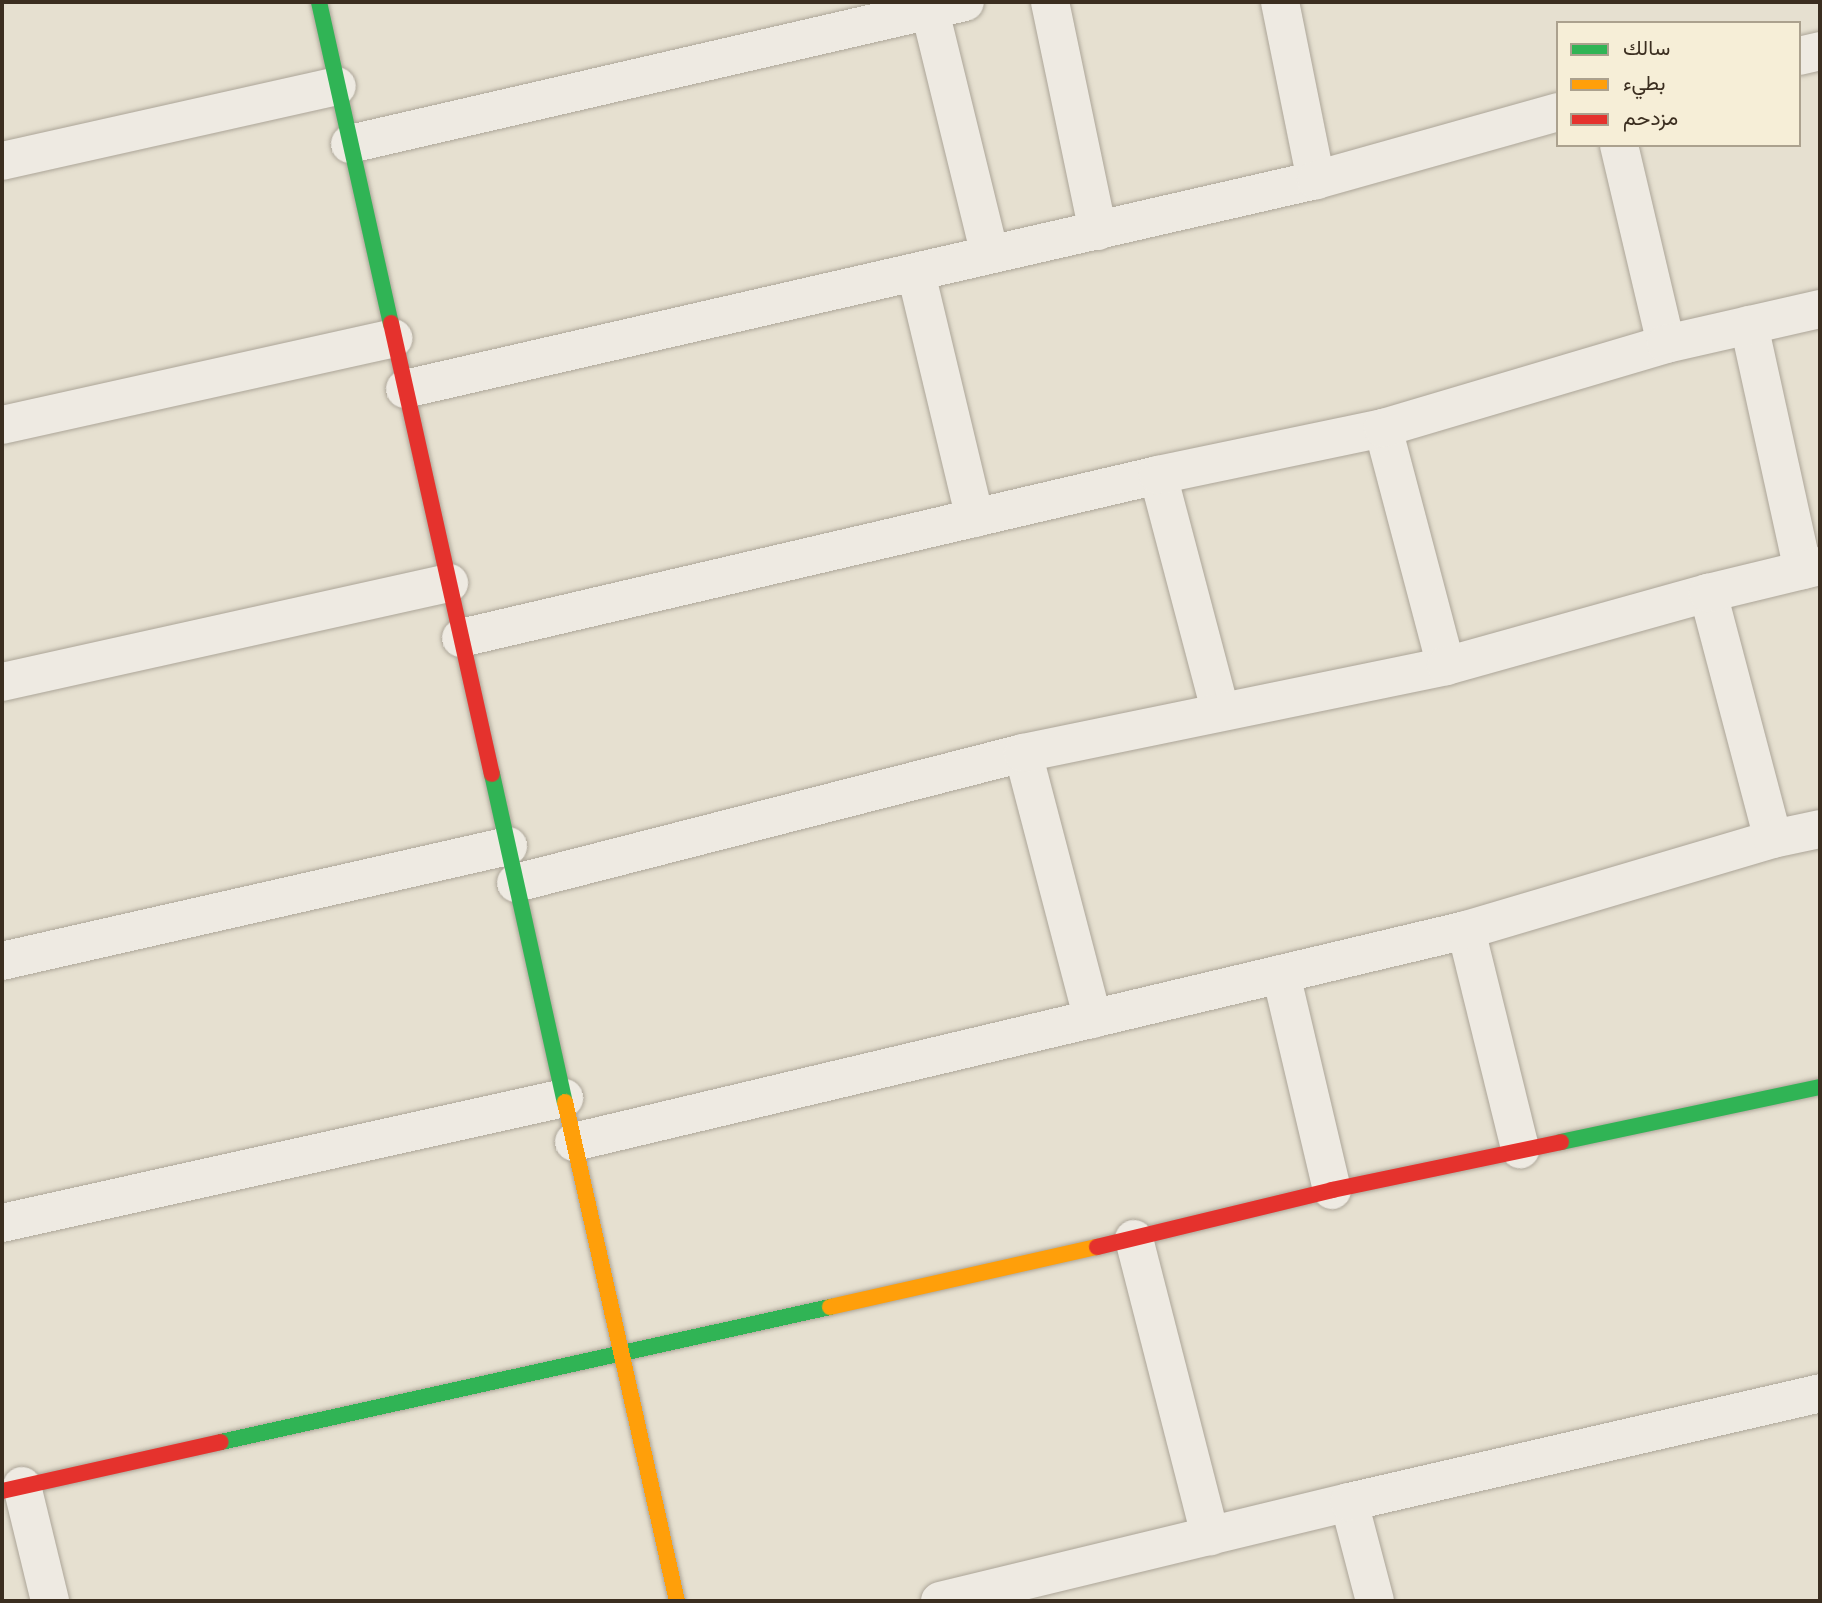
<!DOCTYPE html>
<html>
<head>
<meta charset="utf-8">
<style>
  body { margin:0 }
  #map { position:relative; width:1822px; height:1603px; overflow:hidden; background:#e6e0d0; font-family:"PT Serif",Vazirmatn,serif }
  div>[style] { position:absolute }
  .roads { filter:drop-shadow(0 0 2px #aca598) drop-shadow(0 0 2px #aca598) }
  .street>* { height:38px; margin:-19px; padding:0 19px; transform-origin:19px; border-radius:19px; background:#eeeae2 }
  .fast>* { height:16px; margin:-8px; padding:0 8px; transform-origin:8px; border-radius:8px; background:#30b455 }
  .slow>* { height:16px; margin:-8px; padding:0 8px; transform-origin:8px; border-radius:8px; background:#ff9f0a }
  .jam>* { height:16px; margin:-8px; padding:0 8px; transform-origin:8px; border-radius:8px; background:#e5322d }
  span { translate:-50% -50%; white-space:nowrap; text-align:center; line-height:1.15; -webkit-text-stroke:5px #f6eed7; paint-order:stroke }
  .frame { position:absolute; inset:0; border:4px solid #3b2e20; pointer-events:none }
  .legend { position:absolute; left:1556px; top:21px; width:245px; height:126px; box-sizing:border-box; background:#f6eed7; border:2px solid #aba18e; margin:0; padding:9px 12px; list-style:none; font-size:21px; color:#3b2e20 }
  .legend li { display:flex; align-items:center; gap:14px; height:35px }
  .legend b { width:35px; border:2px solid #aba18e }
</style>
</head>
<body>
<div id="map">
  <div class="roads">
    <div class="street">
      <i style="left:1050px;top:2px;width:234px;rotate:78.2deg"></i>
      <i style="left:1280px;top:2px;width:182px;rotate:78.6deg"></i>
      <i style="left:930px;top:11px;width:248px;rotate:76.2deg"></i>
      <i style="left:1799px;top:56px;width:22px;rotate:-13deg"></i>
      <i style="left:350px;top:144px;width:631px;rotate:-13deg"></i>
      <i style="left:1619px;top:145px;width:204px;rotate:76.7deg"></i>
      <i style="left:2px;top:161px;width:343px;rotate:-12.6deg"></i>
      <i style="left:916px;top:273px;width:252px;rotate:76.5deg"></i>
      <i style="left:1749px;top:325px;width:251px;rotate:77.6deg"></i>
      <i style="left:405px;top:389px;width:935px;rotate:-12.92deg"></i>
      <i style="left:1316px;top:180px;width:251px;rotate:-15.7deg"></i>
      <i style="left:2px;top:425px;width:401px;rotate:-12.5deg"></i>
      <i style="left:1383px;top:428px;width:246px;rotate:75.2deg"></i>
      <i style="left:1158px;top:475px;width:243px;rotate:75.2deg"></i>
      <i style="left:1708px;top:593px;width:254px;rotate:75.2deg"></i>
      <i style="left:461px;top:638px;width:716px;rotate:-13.16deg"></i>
      <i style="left:1158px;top:475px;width:230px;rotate:-11.8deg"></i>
      <i style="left:1383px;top:428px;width:295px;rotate:-16.5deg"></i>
      <i style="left:1666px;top:344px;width:158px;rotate:-12.8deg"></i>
      <i style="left:2px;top:682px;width:458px;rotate:-12.5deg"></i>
      <i style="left:1023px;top:753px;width:275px;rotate:75.3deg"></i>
      <i style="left:516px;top:883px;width:523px;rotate:-14.38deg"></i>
      <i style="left:1023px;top:753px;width:432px;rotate:-11.6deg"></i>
      <i style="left:1446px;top:666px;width:272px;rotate:-15.6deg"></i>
      <i style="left:1708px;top:593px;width:115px;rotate:-13.6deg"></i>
      <i style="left:1466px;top:930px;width:226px;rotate:76.1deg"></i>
      <i style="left:2px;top:961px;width:519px;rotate:-12.8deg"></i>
      <i style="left:1281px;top:974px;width:222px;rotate:76.7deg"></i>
      <i style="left:574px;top:1142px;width:917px;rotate:-13.37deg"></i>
      <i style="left:1466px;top:930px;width:320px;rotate:-16.5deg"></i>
      <i style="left:1773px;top:839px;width:48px;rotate:-12deg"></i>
      <i style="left:2px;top:1223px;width:576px;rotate:-12.54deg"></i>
      <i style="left:1134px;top:1239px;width:307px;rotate:75.6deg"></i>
      <i style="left:22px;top:1486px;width:118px;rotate:76.3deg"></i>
      <i style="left:1349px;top:1502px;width:102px;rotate:75.3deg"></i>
      <i style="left:940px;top:1601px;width:421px;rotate:-13.6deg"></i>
      <i style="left:1349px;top:1502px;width:483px;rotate:-13deg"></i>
    </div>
    <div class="fast">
      <i style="left:319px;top:2px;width:329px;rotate:77.4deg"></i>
      <i style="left:492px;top:774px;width:336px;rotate:77.5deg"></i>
      <i style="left:1561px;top:1142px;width:265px;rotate:-12deg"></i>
      <i style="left:221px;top:1442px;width:624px;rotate:-12.5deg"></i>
    </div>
    <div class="slow">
      <i style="left:565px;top:1102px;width:511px;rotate:77.35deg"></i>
      <i style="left:830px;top:1307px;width:274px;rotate:-12.7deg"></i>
    </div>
    <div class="jam">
      <i style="left:391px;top:323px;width:462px;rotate:77.4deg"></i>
      <i style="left:1097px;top:1247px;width:242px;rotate:-13.6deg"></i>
      <i style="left:1332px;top:1190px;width:234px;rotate:-11.8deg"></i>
      <i style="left:2px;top:1491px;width:224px;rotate:-12.6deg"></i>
    </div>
  </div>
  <div class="frame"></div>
  <ul class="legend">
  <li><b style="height:9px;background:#30b455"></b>سالك</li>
  <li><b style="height:9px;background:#ff9f0a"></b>بطيء</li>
  <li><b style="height:9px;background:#e5322d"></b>مزدحم</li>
  </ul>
</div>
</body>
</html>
